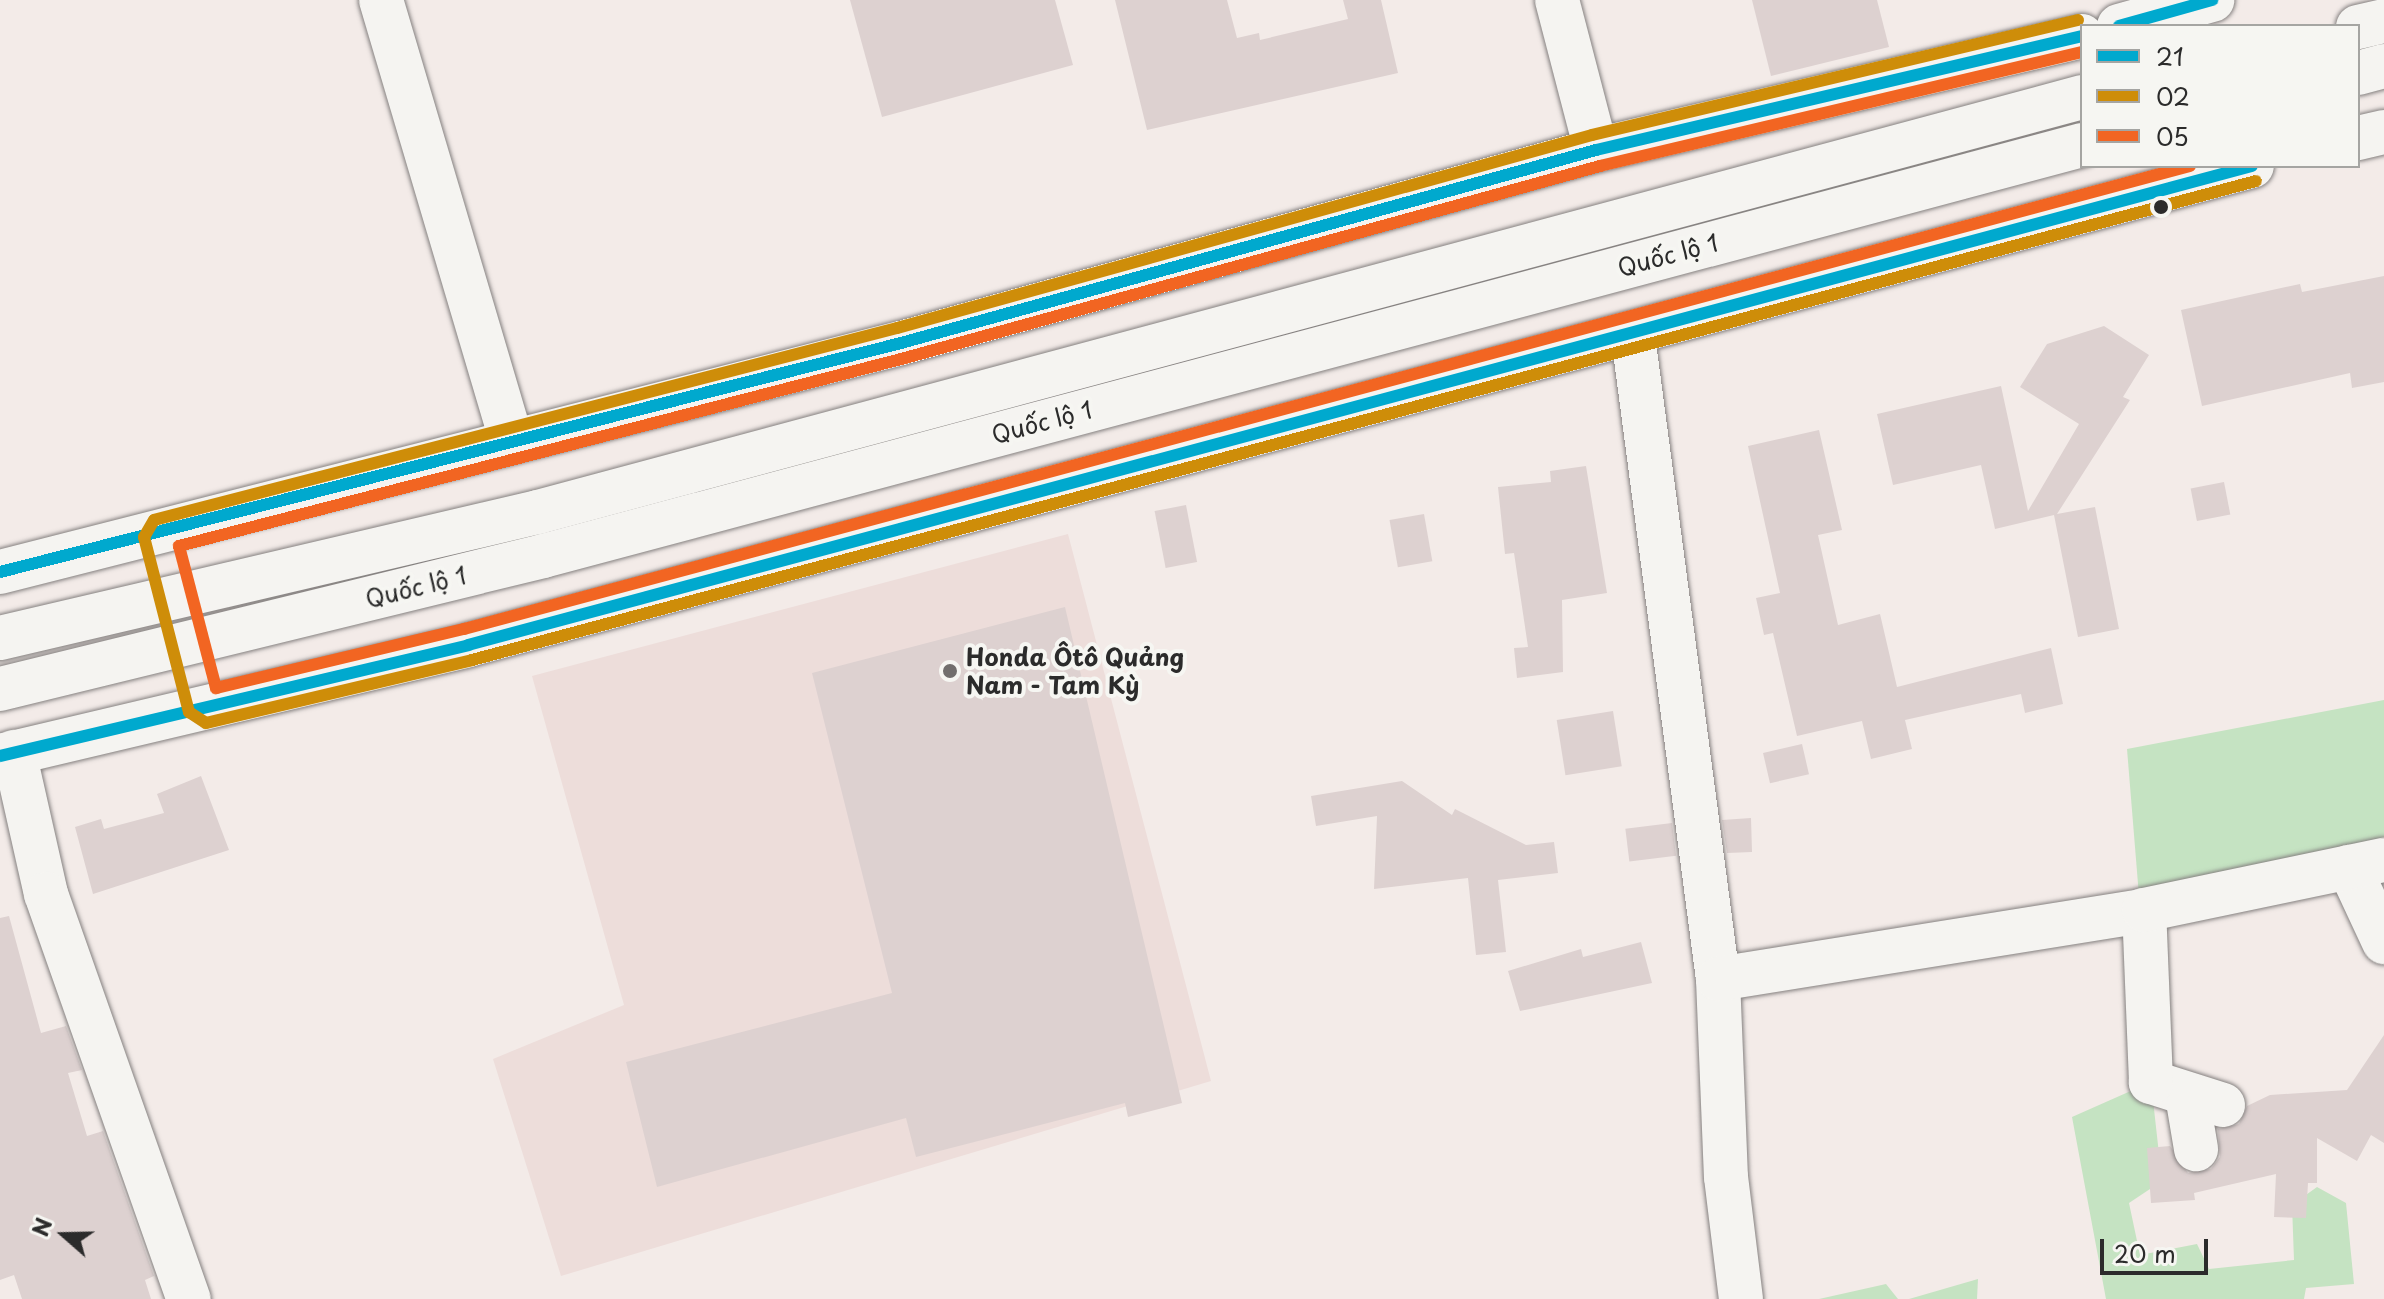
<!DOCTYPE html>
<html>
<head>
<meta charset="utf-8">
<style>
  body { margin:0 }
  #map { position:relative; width:2384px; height:1299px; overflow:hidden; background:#f3ebe8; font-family:"Playpen Sans",sans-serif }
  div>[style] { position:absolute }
  .built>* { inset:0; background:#edddda }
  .green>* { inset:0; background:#c5e3c2 }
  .building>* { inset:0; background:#ddd1d0; transform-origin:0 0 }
  .roads { filter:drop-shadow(0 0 2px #858180) drop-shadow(0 0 2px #858180) }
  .minor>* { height:44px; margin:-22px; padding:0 22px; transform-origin:22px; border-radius:22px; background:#f5f4f1 }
  .highway>* { height:44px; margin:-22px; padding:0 22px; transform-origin:22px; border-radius:22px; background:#f5f4f1 }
  .bus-1>* { height:12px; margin:-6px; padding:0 6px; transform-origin:6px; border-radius:6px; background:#00a9ce }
  .bus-2>* { height:12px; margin:-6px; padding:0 6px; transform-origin:6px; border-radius:6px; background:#ce8d09 }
  .bus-3>* { height:12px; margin:-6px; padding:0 6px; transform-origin:6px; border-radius:6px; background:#f26522 }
  .dots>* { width:22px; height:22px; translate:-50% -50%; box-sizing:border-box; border:4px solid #f6f6f2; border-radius:50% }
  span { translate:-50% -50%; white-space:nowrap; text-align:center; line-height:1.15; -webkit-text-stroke:8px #f6f6f2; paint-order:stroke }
  .street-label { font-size:24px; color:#2b2b2b }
  .poi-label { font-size:24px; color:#2b2b2b; font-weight:700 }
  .left { translate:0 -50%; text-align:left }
  .legend { position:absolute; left:2080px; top:24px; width:280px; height:144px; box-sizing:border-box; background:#f6f6f2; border:2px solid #a5a5a2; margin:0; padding:10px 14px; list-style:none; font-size:24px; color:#2b2b2b }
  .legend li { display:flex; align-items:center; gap:16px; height:40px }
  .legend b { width:40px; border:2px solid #a5a5a2 }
  .north { position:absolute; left:24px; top:1195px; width:80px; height:80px; -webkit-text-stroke:6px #f6f6f2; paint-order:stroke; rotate:290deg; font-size:22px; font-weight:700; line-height:32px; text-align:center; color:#2b2b2b }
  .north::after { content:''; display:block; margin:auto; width:28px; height:36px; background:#2b2b2b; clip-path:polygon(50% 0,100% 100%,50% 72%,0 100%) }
  .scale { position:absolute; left:2100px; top:1239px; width:108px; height:36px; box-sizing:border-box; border:4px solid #2b2b2b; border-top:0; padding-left:10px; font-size:24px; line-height:28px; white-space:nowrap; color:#2b2b2b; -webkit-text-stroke:6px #f6f6f2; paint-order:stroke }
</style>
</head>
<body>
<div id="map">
  <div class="built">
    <i style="clip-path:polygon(1068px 534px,1211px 1081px,561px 1276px,493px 1059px,624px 1005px,532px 676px)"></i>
  </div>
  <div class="green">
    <i style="clip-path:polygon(2384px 700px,2384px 840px,2139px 896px,2127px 749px)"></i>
    <i style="clip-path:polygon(2151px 1082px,2162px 1181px,2129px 1203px,2140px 1255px,2197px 1244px,2209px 1269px,2294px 1260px,2292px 1205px,2317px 1187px,2346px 1203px,2354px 1284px,2306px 1288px,2304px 1299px,2106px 1299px,2072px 1117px)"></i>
    <i style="clip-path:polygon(1978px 1279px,1977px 1299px,1909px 1299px)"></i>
    <i style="clip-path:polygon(1886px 1284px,1898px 1299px,1819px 1299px)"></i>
  </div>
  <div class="building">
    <i style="clip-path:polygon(850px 0,1055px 0,1073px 65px,882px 117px)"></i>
    <i style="clip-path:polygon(1115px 0,1227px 0,1237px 38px,1259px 33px,1260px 40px,1348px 19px,1343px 0,1381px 0,1398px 73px,1147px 130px)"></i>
    <i style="clip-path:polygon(1752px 0,1877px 0,1889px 47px,1771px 76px)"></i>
    <i style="clip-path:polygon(2384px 276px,2384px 382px,2352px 388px,2350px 373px,2202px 406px,2181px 310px,2300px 284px,2302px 292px)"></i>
    <i style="clip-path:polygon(2104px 326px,2149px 355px,2123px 397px,2130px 400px,2057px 514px,2095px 507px,2119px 629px,2078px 637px,2054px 515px,1995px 529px,1981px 465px,1893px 485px,1877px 414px,2001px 386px,2028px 511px,2079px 424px,2020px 387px,2047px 344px)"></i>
    <i style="clip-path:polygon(1819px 430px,1842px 530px,1818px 535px,1838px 625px,1880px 614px,1897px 687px,2051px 648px,2063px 704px,2025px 713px,2021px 694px,1905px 720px,1912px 749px,1871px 759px,1862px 721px,1797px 736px,1773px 633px,1764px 635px,1756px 598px,1780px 593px,1748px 446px)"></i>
    <i style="clip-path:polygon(1586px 466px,1607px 593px,1562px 600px,1563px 672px,1517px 678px,1514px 648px,1528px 647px,1514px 553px,1505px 554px,1498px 487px,1551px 482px,1550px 471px)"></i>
    <i style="left:2224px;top:482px;width:33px;height:34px;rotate:79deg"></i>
    <i style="left:1186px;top:505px;width:58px;height:32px;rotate:79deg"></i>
    <i style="left:1424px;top:514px;width:48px;height:35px;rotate:80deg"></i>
    <i style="clip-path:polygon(1065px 607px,1182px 1103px,1128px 1117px,1125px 1103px,916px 1157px,906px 1118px,657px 1187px,626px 1062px,892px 993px,812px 673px)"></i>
    <i style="left:1613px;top:711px;width:56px;height:57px;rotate:81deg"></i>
    <i style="left:1802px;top:744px;width:31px;height:40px;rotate:77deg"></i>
    <i style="clip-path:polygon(201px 776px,229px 850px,93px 894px,75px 827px,101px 819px,104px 829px,164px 813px,157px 794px)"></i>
    <i style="clip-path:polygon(1402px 781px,1452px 815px,1455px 809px,1526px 845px,1554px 842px,1558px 873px,1498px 880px,1506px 952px,1476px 955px,1468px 878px,1374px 889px,1377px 816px,1316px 826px,1311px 796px)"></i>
    <i style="clip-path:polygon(1751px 818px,1752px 852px,1727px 853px,1722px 820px)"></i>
    <i style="left:1672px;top:823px;width:33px;height:47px;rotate:83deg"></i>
    <i style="clip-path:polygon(9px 916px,41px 1033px,66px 1026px,82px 1070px,68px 1073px,87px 1136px,103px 1131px,154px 1276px,145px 1280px,151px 1299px,22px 1299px,14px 1275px,0 1280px,0 918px)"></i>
    <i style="clip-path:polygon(1641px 942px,1652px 983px,1520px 1011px,1508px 971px,1581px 949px,1583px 957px)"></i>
    <i style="clip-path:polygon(2384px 1035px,2384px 1143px,2371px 1135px,2357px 1161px,2317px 1138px,2317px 1183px,2308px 1183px,2306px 1218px,2274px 1217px,2276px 1174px,2194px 1193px,2195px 1200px,2151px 1203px,2147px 1148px,2170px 1146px,2188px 1173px,2211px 1169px,2220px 1157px,2218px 1129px,2239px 1124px,2247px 1106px,2270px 1095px,2347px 1090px)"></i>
  </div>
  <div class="roads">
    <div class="minor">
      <i style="left:381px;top:0;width:460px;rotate:73.5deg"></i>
      <i style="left:1557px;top:0;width:155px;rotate:75.4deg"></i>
      <i style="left:1633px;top:336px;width:649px;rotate:82.47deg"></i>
      <i style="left:1718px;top:979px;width:198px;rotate:87.7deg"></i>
      <i style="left:1726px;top:1177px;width:123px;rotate:83deg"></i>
      <i style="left:14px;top:752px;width:146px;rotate:77.3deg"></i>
      <i style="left:46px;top:894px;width:430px;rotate:70.6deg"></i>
      <i style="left:2349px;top:867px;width:83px;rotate:65deg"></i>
      <i style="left:1718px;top:979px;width:441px;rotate:-9.1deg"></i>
      <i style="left:2187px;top:1095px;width:55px;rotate:80.5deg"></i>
      <i style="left:2223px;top:1105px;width:76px;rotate:-162.3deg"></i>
      <i style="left:2151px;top:1082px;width:172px;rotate:-92.3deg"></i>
      <i style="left:2144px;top:910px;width:245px;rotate:-11.8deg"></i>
    </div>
    <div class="highway">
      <i style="left:2119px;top:26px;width:97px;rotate:-15.6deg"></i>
      <i style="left:2358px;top:27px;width:27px;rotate:-13deg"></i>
      <i style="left:2358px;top:73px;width:27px;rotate:-15deg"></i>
      <i style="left:2358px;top:138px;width:27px;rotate:-13deg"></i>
      <i style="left:0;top:572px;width:930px;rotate:-14.26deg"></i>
      <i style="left:901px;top:343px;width:721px;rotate:-15.52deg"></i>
      <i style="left:1596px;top:150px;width:499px;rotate:-13.2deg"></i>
      <i style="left:0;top:638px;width:553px;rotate:-13.18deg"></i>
      <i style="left:538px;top:512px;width:1599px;rotate:-15.04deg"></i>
      <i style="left:0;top:689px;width:559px;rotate:-13.76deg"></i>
      <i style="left:543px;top:556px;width:1593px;rotate:-14.95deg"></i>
      <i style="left:0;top:756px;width:481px;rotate:-13.3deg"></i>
      <i style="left:468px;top:645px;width:1847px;rotate:-15.03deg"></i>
    </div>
  </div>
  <div class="bus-1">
    <i style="left:2119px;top:26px;width:97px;rotate:-15.6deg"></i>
    <i style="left:0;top:572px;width:930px;rotate:-14.26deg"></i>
    <i style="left:901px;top:343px;width:721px;rotate:-15.52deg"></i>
    <i style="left:1596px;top:150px;width:499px;rotate:-13.2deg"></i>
    <i style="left:0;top:756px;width:481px;rotate:-13.3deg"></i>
    <i style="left:468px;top:645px;width:1847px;rotate:-15.03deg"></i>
  </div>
  <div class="bus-2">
    <i style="left:2078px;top:20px;width:499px;rotate:166.7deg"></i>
    <i style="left:1592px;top:135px;width:721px;rotate:164.48deg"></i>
    <i style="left:897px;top:328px;width:767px;rotate:165.51deg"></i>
    <i style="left:154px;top:520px;width:20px;rotate:120deg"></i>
    <i style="left:144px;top:537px;width:181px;rotate:75.6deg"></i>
    <i style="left:189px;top:712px;width:20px;rotate:33deg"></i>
    <i style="left:206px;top:723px;width:273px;rotate:-13.3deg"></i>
    <i style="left:472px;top:660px;width:1847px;rotate:-15.03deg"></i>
  </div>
  <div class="bus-3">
    <i style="left:2082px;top:52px;width:495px;rotate:166.7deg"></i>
    <i style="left:1600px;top:166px;width:721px;rotate:164.56deg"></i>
    <i style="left:905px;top:358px;width:750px;rotate:165.48deg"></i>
    <i style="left:179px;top:546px;width:147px;rotate:75.4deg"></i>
    <i style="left:216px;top:688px;width:255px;rotate:-13.4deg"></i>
    <i style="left:464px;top:629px;width:1787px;rotate:-15.02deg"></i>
  </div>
  <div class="dots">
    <i style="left:2161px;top:207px;background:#2b2b2b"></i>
    <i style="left:950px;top:671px;background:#716e6d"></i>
  </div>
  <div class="street-label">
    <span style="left:1668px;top:255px;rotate:-15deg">Quốc lộ 1</span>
    <span style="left:1042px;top:422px;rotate:-15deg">Quốc lộ 1</span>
    <span style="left:416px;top:587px;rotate:-14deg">Quốc lộ 1</span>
  </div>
  <div class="poi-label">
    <span class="left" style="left:966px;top:671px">Honda Ôtô Quảng<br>Nam - Tam Kỳ</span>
  </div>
  <ul class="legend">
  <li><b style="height:10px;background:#00a9ce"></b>21</li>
  <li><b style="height:10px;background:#ce8d09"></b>02</li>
  <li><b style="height:10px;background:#f26522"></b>05</li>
  </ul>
  <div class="north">N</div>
  <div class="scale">20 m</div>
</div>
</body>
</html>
